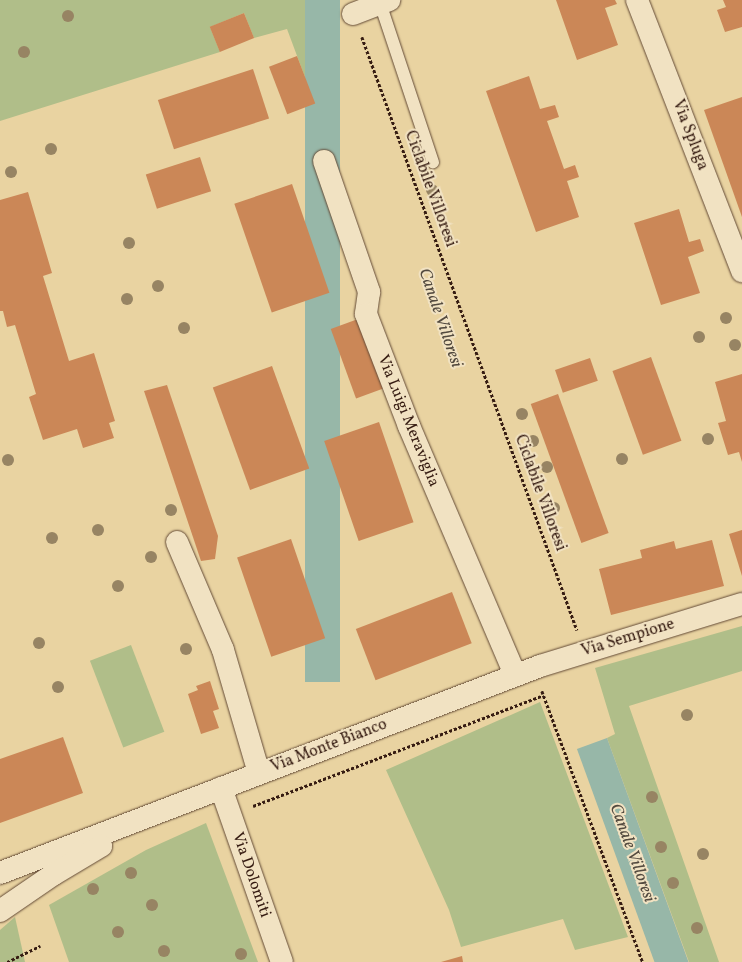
<!DOCTYPE html>
<html>
<head>
<meta charset="utf-8">
<style>
  body { margin:0 }
  #map { position:relative; width:742px; height:962px; overflow:hidden; background:#e9d3a1; font-family:Vollkorn,serif }
  div>[style] { position:absolute }
  .green>* { inset:0; background:#b0be89; transform-origin:0 0 }
  .water>* { inset:0; background:#97b7a8; transform-origin:0 0 }
  .building>* { inset:0; background:#cb8757; transform-origin:0 0 }
  .path>* { height:2.5px; margin-top:-1.25px; transform-origin:0; background:repeating-linear-gradient(90deg,#361c12 0 3px,transparent 0 5px) }
  .roads { filter:drop-shadow(0 0 1px #634a36) drop-shadow(0 0 1px #634a36) }
  .lane>* { height:12px; margin:-6px; padding:0 6px; transform-origin:6px; border-radius:6px; background:#f1e2c2 }
  .street>* { height:22px; margin:-11px; padding:0 11px; transform-origin:11px; border-radius:11px; background:#f1e2c2 }
  .trees>* { width:12px; height:12px; margin:-6px; border-radius:50%; background:#978463 }
  span { translate:-50% -50%; white-space:nowrap; text-align:center; line-height:1.15; -webkit-text-stroke:4px #f1e2c2; paint-order:stroke }
  .street-label { font-size:16px; color:#361c12 }
  .water-label { font-size:17px; color:#534a3f; font-style:italic }
</style>
</head>
<body>
<div id="map">
  <div class="green">
    <i style="clip-path:polygon(0 0,305px 0,340px 95px,315px 104px,287px 29px,254px 38px,244px 13px,210px 27px,220px 52px,0 121px)"></i>
    <i style="clip-path:polygon(742px 626px,742px 671px,629px 706px,719px 962px,689px 962px,607px 738px,615px 734px,595px 668px)"></i>
    <i style="left:131px;top:645px;width:93px;height:44px;rotate:69deg"></i>
    <i style="clip-path:polygon(540px 702px,628px 937px,575px 950px,563px 919px,461px 947px,449px 910px,386px 770px)"></i>
    <i style="clip-path:polygon(206px 823px,258px 962px,69px 962px,49px 905px,146px 850px)"></i>
    <i style="clip-path:polygon(15px 917px,25px 962px,0 962px,0 930px)"></i>
  </div>
  <div class="water">
    <i style="left:305px;top:0;width:35px;height:682px"></i>
    <i style="left:607px;top:738px;width:239px;height:32px;rotate:70deg"></i>
  </div>
  <div class="building">
    <i style="clip-path:polygon(556px 0,615px 0,617px 4px,605px 8px,618px 45px,577px 60px)"></i>
    <i style="clip-path:polygon(723px 0,742px 0,742px 27px,725px 32px,717px 10px,726px 7px)"></i>
    <i style="left:244px;top:13px;width:27px;height:37px;rotate:68deg"></i>
    <i style="left:297px;top:56px;width:51px;height:30px;rotate:69deg"></i>
    <i style="left:253px;top:69px;width:52px;height:100px;rotate:72deg"></i>
    <i style="clip-path:polygon(529px 76px,540px 109px,555px 105px,559px 117px,547px 121px,564px 169px,575px 165px,579px 177px,567px 181px,579px 217px,536px 232px,486px 91px)"></i>
    <i style="clip-path:polygon(742px 97px,742px 217px,704px 110px)"></i>
    <i style="left:200px;top:157px;width:36px;height:57px;rotate:72deg"></i>
    <i style="left:292px;top:184px;width:115px;height:61px;rotate:71deg"></i>
    <i style="clip-path:polygon(28px 192px,52px 273px,43px 276px,69px 361px,94px 353px,115px 421px,109px 423px,114px 438px,83px 448px,77px 429px,43px 440px,29px 397px,36px 394px,15px 325px,7px 327px,3px 311px,0 311px,0 200px)"></i>
    <i style="clip-path:polygon(679px 209px,689px 242px,700px 239px,704px 251px,688px 257px,700px 293px,661px 305px,634px 223px)"></i>
    <i style="left:358px;top:319px;width:74px;height:29px;rotate:70deg"></i>
    <i style="left:651px;top:357px;width:89px;height:41px;rotate:70deg"></i>
    <i style="left:590px;top:358px;width:24px;height:37px;rotate:71deg"></i>
    <i style="left:272px;top:366px;width:109px;height:63px;rotate:70deg"></i>
    <i style="clip-path:polygon(742px 374px,742px 462px,739px 452px,728px 455px,718px 423px,726px 421px,715px 382px)"></i>
    <i style="clip-path:polygon(167px 385px,218px 536px,215px 559px,201px 561px,144px 391px)"></i>
    <i style="left:558px;top:394px;width:148px;height:29px;rotate:70deg"></i>
    <i style="left:379px;top:422px;width:106px;height:58px;rotate:71deg"></i>
    <i style="clip-path:polygon(742px 530px,742px 576px,729px 534px)"></i>
    <i style="left:291px;top:539px;width:105px;height:57px;rotate:71deg"></i>
    <i style="clip-path:polygon(712px 540px,724px 586px,611px 615px,599px 569px,642px 558px,640px 550px,674px 541px,676px 549px)"></i>
    <i style="left:452px;top:592px;width:55px;height:103px;rotate:69deg"></i>
    <i style="clip-path:polygon(210px 681px,219px 709px,213px 711px,219px 728px,201px 734px,188px 694px,198px 690px,196px 686px)"></i>
    <i style="clip-path:polygon(63px 737px,83px 793px,0 823px,0 759px)"></i>
    <i style="clip-path:polygon(462px 956px,463px 962px,441px 962px)"></i>
  </div>
  <div class="path">
    <i style="left:362px;top:37px;width:631px;rotate:70.07deg"></i>
    <i style="left:542px;top:691px;width:289px;rotate:69.6deg"></i>
    <i style="left:253px;top:806px;width:311px;rotate:-20.9deg"></i>
    <i style="left:7px;top:962px;width:37px;rotate:-26deg"></i>
  </div>
  <div class="roads">
    <div class="lane">
      <i style="left:380px;top:3px;width:168px;rotate:71.6deg"></i>
    </div>
    <div class="street">
      <i style="left:637px;top:0;width:291px;rotate:68.8deg"></i>
      <i style="left:353px;top:14px;width:39px;rotate:-21deg"></i>
      <i style="left:324px;top:161px;width:139px;rotate:71deg"></i>
      <i style="left:369px;top:292px;width:22px;rotate:98deg"></i>
      <i style="left:366px;top:314px;width:120px;rotate:69deg"></i>
      <i style="left:409px;top:426px;width:271px;rotate:66.9deg"></i>
      <i style="left:177px;top:542px;width:117px;rotate:66.9deg"></i>
      <i style="left:223px;top:650px;width:128px;rotate:73.7deg"></i>
      <i style="left:221px;top:788px;width:184px;rotate:70.7deg"></i>
      <i style="left:0;top:873px;width:578px;rotate:-20.97deg"></i>
      <i style="left:540px;top:666px;width:211px;rotate:-17.1deg"></i>
      <i style="left:0;top:911px;width:65px;rotate:-34.4deg"></i>
      <i style="left:54px;top:874px;width:55px;rotate:-30.8deg"></i>
    </div>
  </div>
  <div class="trees">
    <i style="left:68px;top:16px"></i>
    <i style="left:24px;top:52px"></i>
    <i style="left:51px;top:149px"></i>
    <i style="left:11px;top:172px"></i>
    <i style="left:432px;top:190px"></i>
    <i style="left:129px;top:243px"></i>
    <i style="left:158px;top:286px"></i>
    <i style="left:127px;top:299px"></i>
    <i style="left:726px;top:318px"></i>
    <i style="left:184px;top:328px"></i>
    <i style="left:699px;top:337px"></i>
    <i style="left:735px;top:345px"></i>
    <i style="left:522px;top:414px"></i>
    <i style="left:708px;top:439px"></i>
    <i style="left:533px;top:441px"></i>
    <i style="left:622px;top:459px"></i>
    <i style="left:8px;top:460px"></i>
    <i style="left:547px;top:467px"></i>
    <i style="left:554px;top:508px"></i>
    <i style="left:171px;top:510px"></i>
    <i style="left:98px;top:530px"></i>
    <i style="left:52px;top:538px"></i>
    <i style="left:151px;top:557px"></i>
    <i style="left:118px;top:586px"></i>
    <i style="left:39px;top:643px"></i>
    <i style="left:186px;top:649px"></i>
    <i style="left:58px;top:687px"></i>
    <i style="left:687px;top:715px"></i>
    <i style="left:652px;top:797px"></i>
    <i style="left:661px;top:847px"></i>
    <i style="left:703px;top:854px"></i>
    <i style="left:131px;top:873px"></i>
    <i style="left:673px;top:883px"></i>
    <i style="left:93px;top:889px"></i>
    <i style="left:152px;top:905px"></i>
    <i style="left:697px;top:928px"></i>
    <i style="left:118px;top:932px"></i>
    <i style="left:164px;top:951px"></i>
    <i style="left:241px;top:954px"></i>
  </div>
  <div class="street-label">
    <span style="left:690px;top:135px;rotate:69deg">Via Spluga</span>
    <span style="left:430px;top:189px;rotate:70deg">Ciclabile Villoresi</span>
    <span style="left:408px;top:421px;rotate:68deg">Via Luigi Meraviglia</span>
    <span style="left:540px;top:493px;rotate:70deg">Ciclabile Villoresi</span>
    <span style="left:628px;top:638px;rotate:-17deg">Via Sempione</span>
    <span style="left:329px;top:746px;rotate:-21deg">Via Monte Bianco</span>
    <span style="left:251px;top:875px;rotate:71deg">Via Dolomiti</span>
  </div>
  <div class="water-label">
    <span style="left:440px;top:318px;rotate:71deg">Canale Villoresi</span>
    <span style="left:632px;top:853px;rotate:70deg">Canale Villoresi</span>
  </div>
</div>
</body>
</html>
